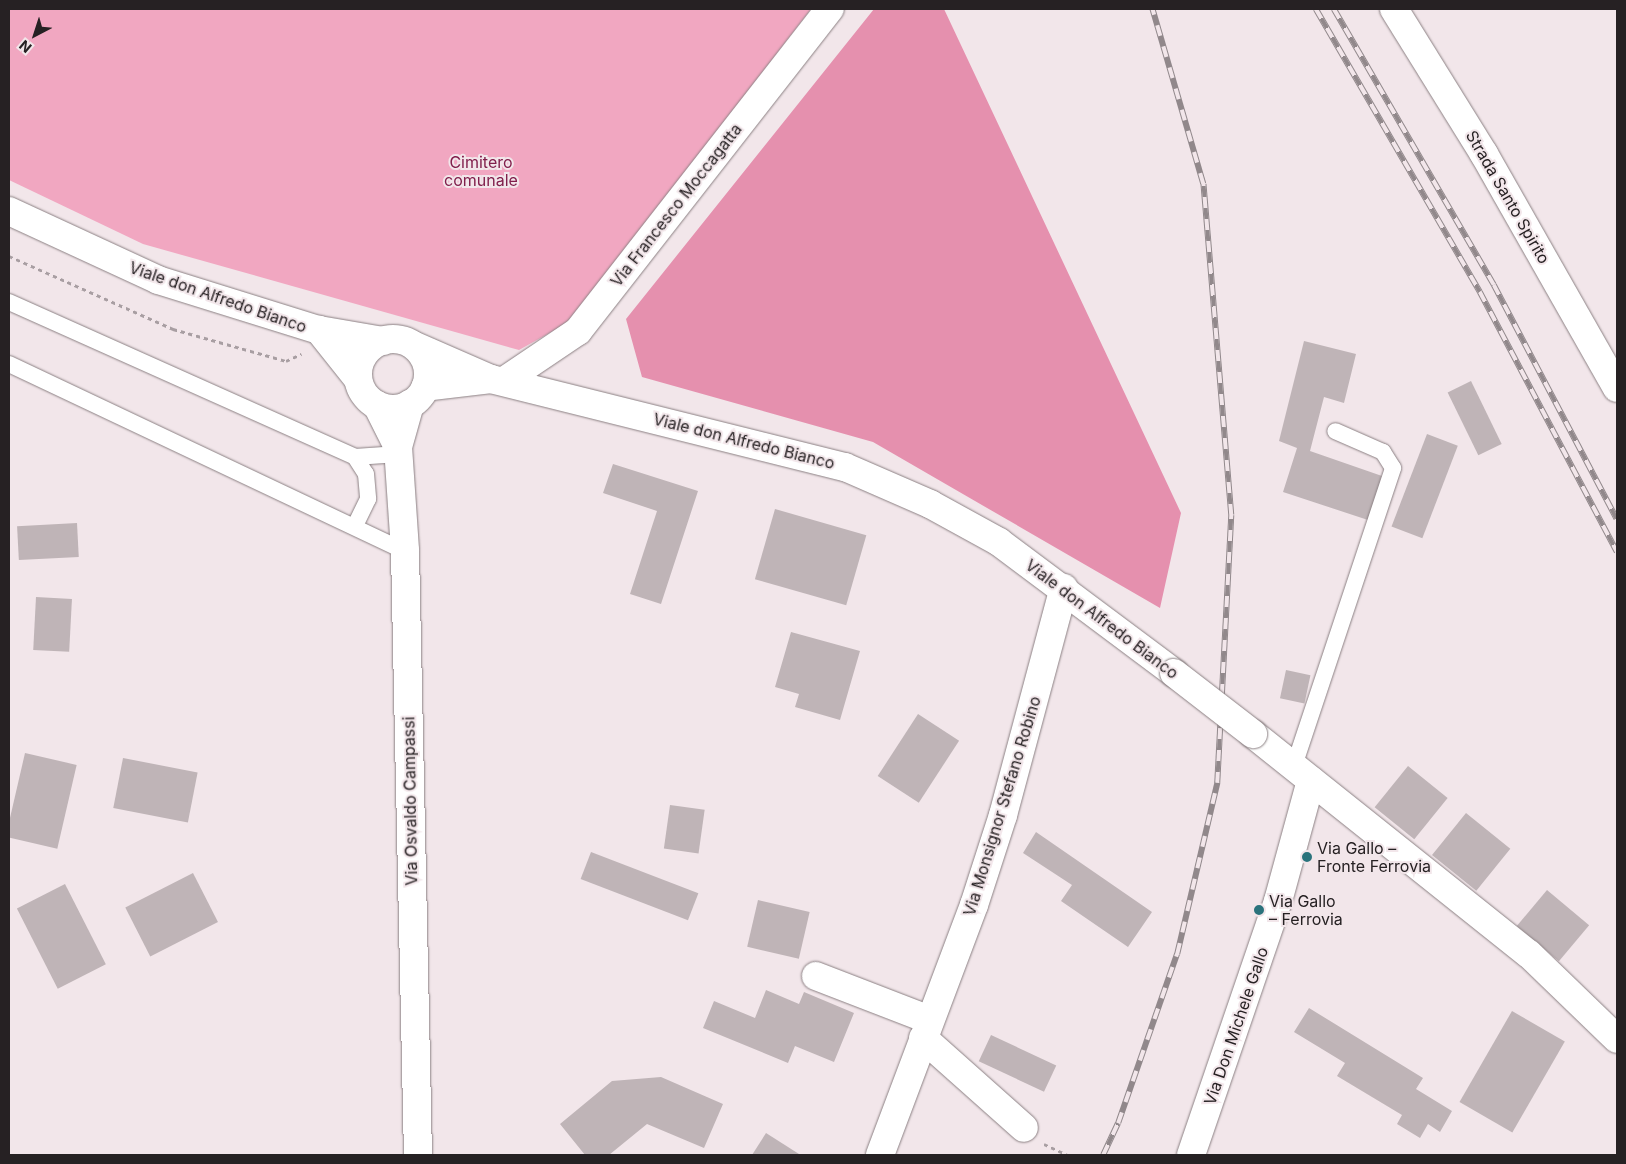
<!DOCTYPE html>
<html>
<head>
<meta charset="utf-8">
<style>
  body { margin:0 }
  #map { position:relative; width:1626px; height:1164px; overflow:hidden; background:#f2e6ea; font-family:Inter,sans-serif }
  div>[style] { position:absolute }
  .green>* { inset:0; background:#f1a7c1 }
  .forest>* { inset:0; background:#e590ae }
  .building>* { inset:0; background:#bfb4b7; transform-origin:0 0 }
  .path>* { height:3px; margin-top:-1.5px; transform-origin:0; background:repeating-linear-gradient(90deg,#a89ea2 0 4px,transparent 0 8px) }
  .roads { filter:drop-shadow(0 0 1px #8b8083) drop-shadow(0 0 1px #8b8083) }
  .service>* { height:16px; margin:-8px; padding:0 8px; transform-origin:8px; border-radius:8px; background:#fff }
  .minor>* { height:28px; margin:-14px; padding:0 14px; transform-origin:14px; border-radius:14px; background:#fff }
  .tertiary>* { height:28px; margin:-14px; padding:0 14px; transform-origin:14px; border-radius:14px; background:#fff }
  .tertiary>.ring { margin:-14px; padding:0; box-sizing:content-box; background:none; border:28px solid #fff; border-radius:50% }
  .rail>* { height:5.5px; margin-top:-2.75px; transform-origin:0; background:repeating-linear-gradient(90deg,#f2e6ea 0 11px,#91888b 0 22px); box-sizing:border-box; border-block:1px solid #91888b }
  .bridges { filter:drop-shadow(0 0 1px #8b8083) drop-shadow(0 0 1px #8b8083) }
  .tertiary-bridge>* { height:28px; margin:-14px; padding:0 14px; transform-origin:14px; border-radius:14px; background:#fff }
  .dots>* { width:14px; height:14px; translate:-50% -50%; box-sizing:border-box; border:2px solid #f2e6ea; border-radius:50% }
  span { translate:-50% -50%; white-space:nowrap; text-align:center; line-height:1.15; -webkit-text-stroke:4px #f2e6ea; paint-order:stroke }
  .park-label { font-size:16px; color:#811f4c }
  .street-label { font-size:16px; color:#262123 }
  .poi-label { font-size:16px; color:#262123 }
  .left { translate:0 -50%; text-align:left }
  .frame { position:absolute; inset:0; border:10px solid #262123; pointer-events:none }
  .north { position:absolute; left:10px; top:10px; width:50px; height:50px; -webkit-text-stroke:4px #f2e6ea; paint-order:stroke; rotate:220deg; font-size:14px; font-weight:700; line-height:20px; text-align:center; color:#262123 }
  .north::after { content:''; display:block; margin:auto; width:18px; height:22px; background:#262123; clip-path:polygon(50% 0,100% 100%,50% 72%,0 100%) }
</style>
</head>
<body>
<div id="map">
  <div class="green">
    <i style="clip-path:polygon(9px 9px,811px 9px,571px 321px,519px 350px,143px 244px,9px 180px)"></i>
  </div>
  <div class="forest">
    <i style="clip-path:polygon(874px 9px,944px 9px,1181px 513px,1160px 608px,873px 442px,642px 377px,626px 319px)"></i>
  </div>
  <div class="building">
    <i style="clip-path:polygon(1304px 341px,1356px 354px,1344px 403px,1324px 397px,1310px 451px,1382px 476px,1368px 520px,1283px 492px,1297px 448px,1279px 441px)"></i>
    <i style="left:1471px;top:381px;width:70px;height:26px;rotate:64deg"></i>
    <i style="left:1427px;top:434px;width:33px;height:99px;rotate:21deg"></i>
    <i style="clip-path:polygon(613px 464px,698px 491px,661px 604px,630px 594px,657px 511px,603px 493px)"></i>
    <i style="left:775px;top:509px;width:95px;height:73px;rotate:16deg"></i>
    <i style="left:77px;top:523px;width:34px;height:60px;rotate:87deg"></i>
    <i style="left:36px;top:597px;width:36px;height:53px;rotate:3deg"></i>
    <i style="clip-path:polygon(791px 632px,860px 651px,840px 720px,795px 707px,799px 694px,775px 687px)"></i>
    <i style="left:1286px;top:670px;width:25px;height:29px;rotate:12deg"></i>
    <i style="left:918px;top:714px;width:49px;height:74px;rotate:33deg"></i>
    <i style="left:25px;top:753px;width:53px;height:86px;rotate:13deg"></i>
    <i style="left:123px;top:758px;width:76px;height:51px;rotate:11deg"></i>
    <i style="left:1408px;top:766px;width:51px;height:53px;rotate:39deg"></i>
    <i style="left:670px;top:805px;width:35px;height:44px;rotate:8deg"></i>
    <i style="left:1466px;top:813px;width:57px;height:54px;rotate:39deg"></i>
    <i style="clip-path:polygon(1036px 832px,1152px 912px,1128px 947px,1061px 901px,1072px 885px,1023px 853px)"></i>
    <i style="left:591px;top:852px;width:115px;height:29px;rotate:21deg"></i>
    <i style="left:193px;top:873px;width:55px;height:76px;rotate:63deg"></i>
    <i style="left:65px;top:884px;width:90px;height:54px;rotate:63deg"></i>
    <i style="left:1547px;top:890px;width:55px;height:47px;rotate:40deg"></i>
    <i style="left:758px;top:900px;width:53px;height:48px;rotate:13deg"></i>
    <i style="clip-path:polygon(766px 990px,799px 1004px,804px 992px,854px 1013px,834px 1062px,795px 1046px,788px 1063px,703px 1028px,714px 1001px,755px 1018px)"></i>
    <i style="clip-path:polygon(1309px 1008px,1423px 1078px,1416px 1089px,1452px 1111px,1440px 1132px,1428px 1124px,1420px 1138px,1397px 1124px,1402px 1115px,1337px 1076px,1345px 1063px,1294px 1032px)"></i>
    <i style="left:1512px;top:1011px;width:61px;height:105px;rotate:30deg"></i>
    <i style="left:991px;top:1035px;width:72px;height:29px;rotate:25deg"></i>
    <i style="clip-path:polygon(661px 1077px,723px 1104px,704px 1148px,647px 1124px,609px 1155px,585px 1155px,560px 1124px,612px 1081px)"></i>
    <i style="clip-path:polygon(766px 1133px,799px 1154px,798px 1155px,752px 1155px)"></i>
  </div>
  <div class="path">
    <i style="left:9px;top:256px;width:180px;rotate:24deg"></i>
    <i style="left:173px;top:329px;width:117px;rotate:15.8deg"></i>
    <i style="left:286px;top:361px;width:17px;rotate:-25deg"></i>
    <i style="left:1044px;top:1144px;width:26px;rotate:25deg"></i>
  </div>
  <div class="roads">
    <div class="service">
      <i style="left:9px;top:302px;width:379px;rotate:24.1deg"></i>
      <i style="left:355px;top:457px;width:44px;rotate:-3.9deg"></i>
      <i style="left:9px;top:364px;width:438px;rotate:25.3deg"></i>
      <i style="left:355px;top:457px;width:20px;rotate:57deg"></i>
      <i style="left:366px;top:474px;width:25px;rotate:85deg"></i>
      <i style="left:368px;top:499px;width:30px;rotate:116deg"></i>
      <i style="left:1294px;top:766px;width:314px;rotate:-71.6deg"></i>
      <i style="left:1393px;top:468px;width:19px;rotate:-122deg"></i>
      <i style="left:1383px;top:452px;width:52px;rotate:-156.4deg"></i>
    </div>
    <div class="minor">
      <i style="left:1394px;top:9px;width:171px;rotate:58.2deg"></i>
      <i style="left:1484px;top:154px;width:269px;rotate:60.4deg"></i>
      <i style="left:504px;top:381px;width:89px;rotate:-34deg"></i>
      <i style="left:578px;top:331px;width:409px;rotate:-52deg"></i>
      <i style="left:377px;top:405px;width:47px;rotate:63.4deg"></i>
      <i style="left:398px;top:447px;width:45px;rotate:-74.4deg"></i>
      <i style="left:398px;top:447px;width:104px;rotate:86.1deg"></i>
      <i style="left:405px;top:551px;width:604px;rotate:88.77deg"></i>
      <i style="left:816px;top:976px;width:122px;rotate:21.1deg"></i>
      <i style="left:923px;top:1038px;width:135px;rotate:41.7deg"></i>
      <i style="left:880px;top:1155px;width:267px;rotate:-69.4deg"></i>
      <i style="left:974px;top:905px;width:95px;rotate:-72.1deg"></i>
      <i style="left:1003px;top:815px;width:235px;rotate:-75deg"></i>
      <i style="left:1191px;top:1155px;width:268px;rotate:-71.1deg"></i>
      <i style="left:1278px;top:901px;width:125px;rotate:-74.7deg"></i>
    </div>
    <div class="tertiary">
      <i style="left:9px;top:211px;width:164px;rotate:24.8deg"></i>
      <i style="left:158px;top:280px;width:169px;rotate:17.3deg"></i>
      <i class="ring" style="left:358px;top:339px;width:42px;height:42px"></i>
      <i style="left:413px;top:345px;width:85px;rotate:23.6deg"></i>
      <i style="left:491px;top:379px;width:66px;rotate:173.1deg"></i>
      <i style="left:358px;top:379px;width:63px;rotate:-128.5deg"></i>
      <i style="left:319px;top:330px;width:65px;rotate:9.8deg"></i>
      <i style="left:491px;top:379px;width:365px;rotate:14deg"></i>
      <i style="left:845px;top:467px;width:93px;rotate:23.5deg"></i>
      <i style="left:930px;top:504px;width:79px;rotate:28.8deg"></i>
      <i style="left:999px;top:542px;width:219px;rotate:36.8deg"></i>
      <i style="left:1253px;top:734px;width:353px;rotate:38.6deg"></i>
      <i style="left:1529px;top:954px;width:122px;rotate:44deg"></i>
    </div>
  </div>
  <div class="rail">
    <i style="left:1316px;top:9px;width:327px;rotate:59.9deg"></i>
    <i style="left:1480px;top:292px;width:294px;rotate:62.2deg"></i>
    <i style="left:1334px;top:9px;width:319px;rotate:59.9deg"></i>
    <i style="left:1494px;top:285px;width:264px;rotate:62.3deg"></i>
    <i style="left:1103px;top:1155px;width:35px;rotate:-65deg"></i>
    <i style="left:1118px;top:1123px;width:179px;rotate:-70.8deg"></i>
    <i style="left:1177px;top:954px;width:176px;rotate:-76.8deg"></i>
    <i style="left:1217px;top:783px;width:268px;rotate:-87deg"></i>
    <i style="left:1231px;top:515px;width:332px;rotate:-94.8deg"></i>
    <i style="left:1203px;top:184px;width:182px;rotate:-106.2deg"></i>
  </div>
  <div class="bridges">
    <div class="tertiary-bridge">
      <i style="left:1174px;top:673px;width:100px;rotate:37.7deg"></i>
    </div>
  </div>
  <div class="dots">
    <i style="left:1307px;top:857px;background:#2a737c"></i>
    <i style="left:1259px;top:910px;background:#2a737c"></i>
  </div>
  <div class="park-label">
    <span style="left:481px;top:171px">Cimitero<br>comunale</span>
  </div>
  <div class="street-label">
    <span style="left:1508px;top:197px;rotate:60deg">Strada Santo Spirito</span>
    <span style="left:676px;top:205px;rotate:-52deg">Via Francesco Moccagatta</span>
    <span style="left:218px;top:297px;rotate:19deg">Viale don Alfredo Bianco</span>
    <span style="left:744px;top:441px;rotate:14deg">Viale don Alfredo Bianco</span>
    <span style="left:1102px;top:619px;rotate:37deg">Viale don Alfredo Bianco</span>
    <span style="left:410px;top:801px;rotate:-91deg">Via Osvaldo Campassi</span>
    <span style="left:1002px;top:806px;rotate:-73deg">Via Monsignor Stefano Robino</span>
    <span style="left:1236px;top:1026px;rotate:-71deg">Via Don Michele Gallo</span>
  </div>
  <div class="poi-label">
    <span class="left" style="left:1317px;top:857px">Via Gallo –<br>Fronte Ferrovia</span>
    <span class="left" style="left:1269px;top:910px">Via Gallo<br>– Ferrovia</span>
  </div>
  <div class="frame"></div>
  <div class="north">N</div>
</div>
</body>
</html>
